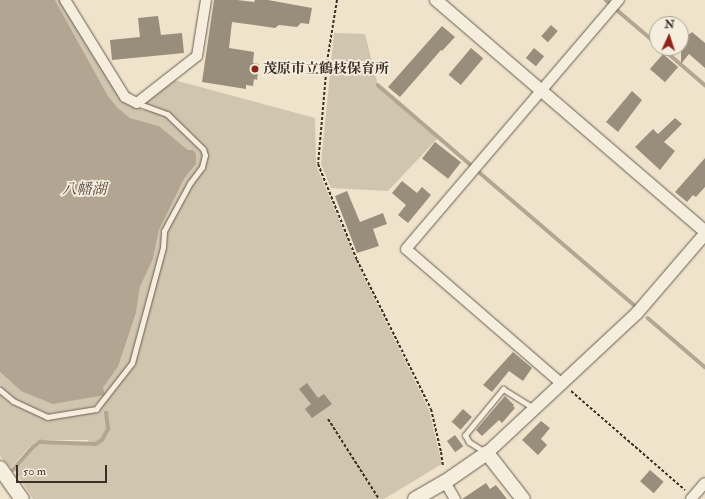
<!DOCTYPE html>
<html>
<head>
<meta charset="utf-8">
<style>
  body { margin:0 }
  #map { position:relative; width:705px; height:499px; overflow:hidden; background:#efe4cb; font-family:"IM FELL Double Pica","Noto Serif JP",serif }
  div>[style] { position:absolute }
  .green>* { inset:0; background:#d0c5af }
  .water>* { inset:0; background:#b2a693 }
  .stream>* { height:3.5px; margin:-1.75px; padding:0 1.75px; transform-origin:1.75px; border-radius:1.75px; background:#b2a693 }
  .building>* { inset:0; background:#998d7c; transform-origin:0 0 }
  .path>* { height:2px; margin-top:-1px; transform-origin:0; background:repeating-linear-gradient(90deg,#3b2e27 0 3px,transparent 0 5px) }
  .roads { filter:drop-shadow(0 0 1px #685c50) drop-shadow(0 0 1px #685c50) }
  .service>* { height:5px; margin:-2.5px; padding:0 2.5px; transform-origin:2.5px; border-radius:2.5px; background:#f5eddd }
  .minor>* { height:10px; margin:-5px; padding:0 5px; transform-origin:5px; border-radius:5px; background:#f5eddd }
  .tertiary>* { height:12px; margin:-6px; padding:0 6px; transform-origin:6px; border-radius:6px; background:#f5eddd }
  .secondary>* { height:14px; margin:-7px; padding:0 7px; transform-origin:7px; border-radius:7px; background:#f5eddd }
  .dots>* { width:11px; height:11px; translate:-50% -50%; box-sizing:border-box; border:2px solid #f5eddd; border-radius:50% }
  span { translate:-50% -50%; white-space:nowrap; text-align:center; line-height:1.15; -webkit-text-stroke:3.5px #f5eddd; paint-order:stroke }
  .poi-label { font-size:14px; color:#3b2e27; font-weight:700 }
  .left { translate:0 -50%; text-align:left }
  .water-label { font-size:15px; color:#594c42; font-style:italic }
  .north { position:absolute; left:649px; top:16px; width:40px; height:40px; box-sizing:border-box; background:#f5eddd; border:1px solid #aba194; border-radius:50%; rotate:3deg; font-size:11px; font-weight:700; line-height:16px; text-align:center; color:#3b2e27 }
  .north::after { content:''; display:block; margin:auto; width:14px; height:18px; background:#8f2418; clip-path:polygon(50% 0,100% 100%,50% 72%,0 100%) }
  .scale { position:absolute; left:16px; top:465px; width:91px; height:18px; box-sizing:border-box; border:2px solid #3b2e27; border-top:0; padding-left:5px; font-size:12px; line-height:14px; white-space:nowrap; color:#3b2e27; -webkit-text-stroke:3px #f5eddd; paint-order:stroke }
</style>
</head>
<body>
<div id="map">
  <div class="green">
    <i style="clip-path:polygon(55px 0,60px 0,120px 97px,142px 110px,150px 110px,145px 101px,174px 80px,315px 118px,316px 165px,358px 265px,429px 410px,442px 464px,384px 499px,33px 499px,15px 471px,36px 446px,42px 444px,87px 444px,89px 440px,39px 440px,30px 446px,11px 468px,0 456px,0 394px,10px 403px,46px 419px,99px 411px,104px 396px,93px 407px,48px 414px,14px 399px,0 387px,0 372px,21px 391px,103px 388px,118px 367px,136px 313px,140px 287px,153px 259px,159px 230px,184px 179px,196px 164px,188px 150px,159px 126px,130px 118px,118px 108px,108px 96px)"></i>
    <i style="clip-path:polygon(334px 33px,365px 34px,378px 85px,439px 137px,388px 191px,331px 188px,321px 164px)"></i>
  </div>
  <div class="water">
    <i style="clip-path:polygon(0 0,55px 0,108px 96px,118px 108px,130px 118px,159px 126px,188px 150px,193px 150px,196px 154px,196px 164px,184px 179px,159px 230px,153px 259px,140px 287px,136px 313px,118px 367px,103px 388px,105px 395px,53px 404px,21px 391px,0 372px)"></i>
  </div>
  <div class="stream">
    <i style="left:606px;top:0;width:6px;rotate:39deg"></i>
    <i style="left:616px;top:9px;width:54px;rotate:40.5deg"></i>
    <i style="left:662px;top:48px;width:57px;rotate:40.7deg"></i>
    <i style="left:378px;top:85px;width:123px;rotate:40.7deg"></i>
    <i style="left:479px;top:172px;width:204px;rotate:40.6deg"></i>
    <i style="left:648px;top:318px;width:75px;rotate:40.7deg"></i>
    <i style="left:13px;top:470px;width:30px;rotate:-49deg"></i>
    <i style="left:33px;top:447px;width:9px;rotate:-36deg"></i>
    <i style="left:40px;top:442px;width:56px;rotate:2deg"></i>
    <i style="left:96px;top:444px;width:7px;rotate:-34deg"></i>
    <i style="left:102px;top:440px;width:13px;rotate:-61deg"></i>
    <i style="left:108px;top:429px;width:16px;rotate:-97deg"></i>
  </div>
  <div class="building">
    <i style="clip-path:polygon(214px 0,237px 0,254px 2px,255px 0,268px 0,312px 8px,309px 24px,301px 23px,297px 27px,279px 25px,275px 28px,232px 22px,229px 48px,254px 52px,253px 63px,259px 64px,257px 80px,254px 79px,253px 86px,246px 85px,246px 89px,202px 82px)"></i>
    <i style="clip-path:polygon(158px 16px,161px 35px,182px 33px,184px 53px,112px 60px,110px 40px,140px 37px,138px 18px)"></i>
    <i style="left:551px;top:25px;width:9px;height:15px;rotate:41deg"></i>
    <i style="clip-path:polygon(442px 26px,455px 37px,442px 51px,441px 50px,400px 97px,388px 87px)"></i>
    <i style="clip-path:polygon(692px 32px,705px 43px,705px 68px,689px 54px,681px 64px,681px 41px)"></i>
    <i style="left:471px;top:48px;width:16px;height:35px;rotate:40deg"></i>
    <i style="left:534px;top:48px;width:13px;height:13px;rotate:39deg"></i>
    <i style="left:663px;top:54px;width:20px;height:20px;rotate:41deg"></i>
    <i style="clip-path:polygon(632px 91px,642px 100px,618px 132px,606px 122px)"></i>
    <i style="clip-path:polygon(675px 118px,682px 124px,664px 142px,675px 151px,660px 170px,635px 147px,653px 129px,658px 134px)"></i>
    <i style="left:435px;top:142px;width:33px;height:21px;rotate:38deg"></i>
    <i style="clip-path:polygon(705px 158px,705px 187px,696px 197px,693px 195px,687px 202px,675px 192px)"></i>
    <i style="clip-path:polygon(402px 181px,417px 193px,422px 187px,431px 195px,408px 223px,398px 215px,406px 205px,392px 193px)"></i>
    <i style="clip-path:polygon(347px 191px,360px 222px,383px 213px,387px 224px,373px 229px,379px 246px,357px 253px,335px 196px)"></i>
    <i style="clip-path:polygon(513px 352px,532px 368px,523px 381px,509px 371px,492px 392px,483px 385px)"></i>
    <i style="clip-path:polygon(307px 383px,318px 398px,324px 394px,332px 404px,312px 418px,305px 409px,311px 404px,299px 389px)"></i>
    <i style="clip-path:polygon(505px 396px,514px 405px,513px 406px,515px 408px,502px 423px,499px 420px,482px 436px,476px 430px)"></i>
    <i style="left:463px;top:409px;width:12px;height:17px;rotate:42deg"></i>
    <i style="clip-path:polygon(541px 421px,550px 428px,541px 439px,547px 445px,538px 455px,522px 440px)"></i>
    <i style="left:455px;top:435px;width:14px;height:10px;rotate:54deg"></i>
    <i style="left:650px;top:470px;width:18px;height:15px;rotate:41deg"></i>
    <i style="clip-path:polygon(486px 483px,490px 489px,496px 485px,507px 499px,462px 499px)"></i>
  </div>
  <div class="path">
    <i style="left:337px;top:0;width:63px;rotate:99.2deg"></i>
    <i style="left:327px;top:62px;width:102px;rotate:95deg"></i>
    <i style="left:318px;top:164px;width:104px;rotate:67.9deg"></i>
    <i style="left:357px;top:260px;width:166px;rotate:63.6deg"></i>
    <i style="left:431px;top:409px;width:44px;rotate:76.9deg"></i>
    <i style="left:441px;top:452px;width:15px;rotate:82deg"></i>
    <i style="left:571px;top:391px;width:151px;rotate:41deg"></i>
    <i style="left:328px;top:419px;width:95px;rotate:57.5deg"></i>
  </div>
  <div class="roads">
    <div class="service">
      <i style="left:0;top:390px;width:17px;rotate:40deg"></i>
      <i style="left:13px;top:401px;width:38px;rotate:25deg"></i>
      <i style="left:47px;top:417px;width:50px;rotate:-9.3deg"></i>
      <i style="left:96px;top:409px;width:58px;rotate:-52deg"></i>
      <i style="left:132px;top:363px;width:120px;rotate:-75deg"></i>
      <i style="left:163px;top:247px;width:16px;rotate:-86deg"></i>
      <i style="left:164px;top:231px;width:55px;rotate:-61.6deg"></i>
      <i style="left:190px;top:183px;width:20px;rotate:-53deg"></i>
      <i style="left:202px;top:167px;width:12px;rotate:-76deg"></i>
      <i style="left:205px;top:155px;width:6px;rotate:-108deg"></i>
      <i style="left:203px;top:149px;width:50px;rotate:-135.8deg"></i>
      <i style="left:167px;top:114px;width:32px;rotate:-160deg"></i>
      <i style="left:485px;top:452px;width:19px;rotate:-148deg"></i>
      <i style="left:469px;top:442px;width:8px;rotate:-120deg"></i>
      <i style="left:465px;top:435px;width:60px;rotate:-50.4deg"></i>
      <i style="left:503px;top:389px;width:38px;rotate:32deg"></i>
    </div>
    <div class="minor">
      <i style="left:65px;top:0;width:114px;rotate:58.3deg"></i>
      <i style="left:125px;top:97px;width:13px;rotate:27deg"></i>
      <i style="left:137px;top:103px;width:76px;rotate:-38.1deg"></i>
      <i style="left:197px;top:56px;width:57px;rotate:-80.9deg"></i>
      <i style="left:562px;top:384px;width:206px;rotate:-139.1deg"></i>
      <i style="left:406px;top:249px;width:328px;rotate:-49.5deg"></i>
      <i style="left:445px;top:482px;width:20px;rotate:60deg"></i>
      <i style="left:691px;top:499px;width:21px;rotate:-49deg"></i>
    </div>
    <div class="tertiary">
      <i style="left:436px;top:0;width:355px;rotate:40.7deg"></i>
      <i style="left:487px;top:453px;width:205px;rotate:-43deg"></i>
      <i style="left:637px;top:313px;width:104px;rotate:-49.3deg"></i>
    </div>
    <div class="secondary">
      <i style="left:0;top:468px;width:38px;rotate:55deg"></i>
      <i style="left:415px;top:499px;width:34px;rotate:-30deg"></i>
      <i style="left:445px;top:482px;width:51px;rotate:-34.6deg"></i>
      <i style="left:487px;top:453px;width:58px;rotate:52deg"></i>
    </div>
  </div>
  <div class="dots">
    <i style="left:255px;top:69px;background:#8f2418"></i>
  </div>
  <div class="poi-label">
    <span class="left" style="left:263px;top:69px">茂原市立鶴枝保育所</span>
  </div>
  <div class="water-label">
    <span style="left:84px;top:190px">八幡湖</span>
  </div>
  <div class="north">N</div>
  <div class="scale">50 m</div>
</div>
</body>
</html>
